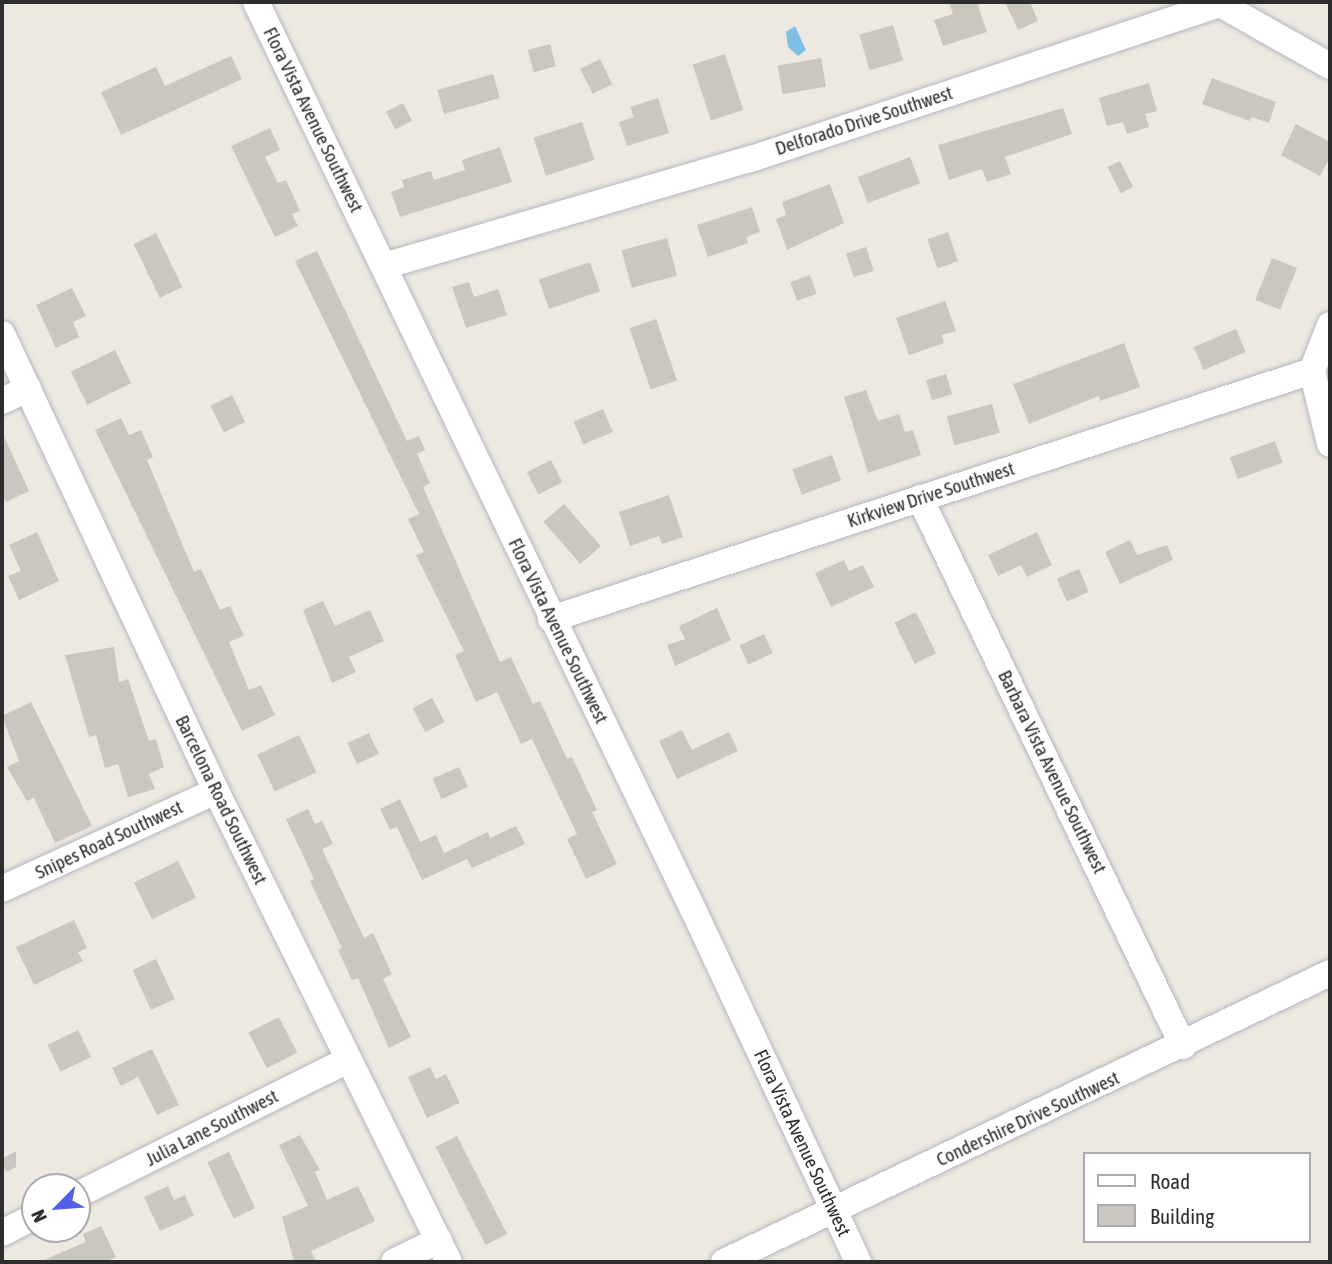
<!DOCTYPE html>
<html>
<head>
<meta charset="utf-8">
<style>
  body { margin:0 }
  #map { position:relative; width:1332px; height:1264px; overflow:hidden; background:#ede9e1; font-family:"Asap Condensed",sans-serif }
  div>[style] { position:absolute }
  .water>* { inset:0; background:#7fbfe4 }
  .building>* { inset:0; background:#c9c7bf; transform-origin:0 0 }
  .roads { filter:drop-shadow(0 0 2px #b4b5bf) drop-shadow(0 0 2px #b4b5bf) }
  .minor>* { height:26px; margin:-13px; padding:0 13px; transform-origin:13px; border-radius:13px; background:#fff }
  span { translate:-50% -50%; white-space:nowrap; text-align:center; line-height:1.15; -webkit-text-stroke:5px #fff; paint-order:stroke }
  .street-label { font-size:19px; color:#2d2d2d }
  .frame { position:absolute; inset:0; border:4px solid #2d2d2d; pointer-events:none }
  .legend { position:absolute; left:1083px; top:1152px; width:228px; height:91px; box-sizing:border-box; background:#fff; border:2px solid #ababab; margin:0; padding:9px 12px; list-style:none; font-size:21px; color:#2d2d2d }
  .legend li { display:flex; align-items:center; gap:14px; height:35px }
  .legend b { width:35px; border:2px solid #ababab }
  .north { position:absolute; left:21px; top:1173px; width:70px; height:70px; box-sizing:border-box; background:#fff; border:2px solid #ababab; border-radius:50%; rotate:245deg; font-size:19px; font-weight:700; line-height:28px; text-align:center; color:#2d2d2d }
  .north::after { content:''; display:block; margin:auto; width:24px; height:32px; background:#515fe9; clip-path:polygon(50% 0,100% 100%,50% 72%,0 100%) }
</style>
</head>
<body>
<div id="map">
  <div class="water">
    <i style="clip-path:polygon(795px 26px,806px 50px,798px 56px,788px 47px,786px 32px)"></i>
  </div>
  <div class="building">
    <i style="clip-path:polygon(949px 2px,977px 2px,987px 32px,943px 46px,934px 20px,953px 14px)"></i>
    <i style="clip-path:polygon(1005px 2px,1030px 2px,1038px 21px,1018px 30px)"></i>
    <i style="left:893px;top:25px;width:37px;height:35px;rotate:74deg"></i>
    <i style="left:550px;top:44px;width:23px;height:23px;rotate:75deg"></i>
    <i style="left:725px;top:54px;width:59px;height:34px;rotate:72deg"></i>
    <i style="clip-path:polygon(231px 56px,242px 79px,121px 135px,101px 92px,156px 67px,165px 86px)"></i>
    <i style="left:821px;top:58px;width:29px;height:44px;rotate:80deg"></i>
    <i style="left:600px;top:59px;width:28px;height:22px;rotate:64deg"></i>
    <i style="left:493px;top:74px;width:25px;height:58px;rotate:74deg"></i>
    <i style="clip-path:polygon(1212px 78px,1276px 102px,1269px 123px,1252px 117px,1250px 121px,1202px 104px)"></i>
    <i style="clip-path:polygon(1149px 83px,1157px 111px,1145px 114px,1149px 127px,1127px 134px,1123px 122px,1107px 126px,1099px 98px)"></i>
    <i style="clip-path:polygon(658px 98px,669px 133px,627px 146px,619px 122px,634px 117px,630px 107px)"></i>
    <i style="left:403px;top:103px;width:20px;height:19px;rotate:63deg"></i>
    <i style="clip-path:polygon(1063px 108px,1072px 134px,1005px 157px,1011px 174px,987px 182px,982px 169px,949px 180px,938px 145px)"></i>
    <i style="left:582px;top:122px;width:40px;height:51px;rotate:72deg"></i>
    <i style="clip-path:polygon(1296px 124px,1330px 142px,1330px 157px,1320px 176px,1281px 155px)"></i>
    <i style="clip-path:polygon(270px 128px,280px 150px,265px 157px,278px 183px,286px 180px,300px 211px,292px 214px,298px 226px,275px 237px,231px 146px)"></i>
    <i style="clip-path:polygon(500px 147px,512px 182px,400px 217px,391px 192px,404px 187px,402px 180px,431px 171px,434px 180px,465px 170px,462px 160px)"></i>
    <i style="left:910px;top:157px;width:28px;height:56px;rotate:69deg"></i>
    <i style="left:1120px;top:161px;width:29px;height:14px;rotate:63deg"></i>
    <i style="clip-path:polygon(830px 184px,844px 223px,787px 250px,776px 219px,786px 215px,782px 202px)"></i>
    <i style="clip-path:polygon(752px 207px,760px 232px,746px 237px,748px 243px,708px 257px,697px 225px)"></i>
    <i style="left:948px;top:232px;width:31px;height:22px;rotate:71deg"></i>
    <i style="left:156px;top:233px;width:60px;height:25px;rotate:64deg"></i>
    <i style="left:667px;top:238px;width:39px;height:47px;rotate:75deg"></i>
    <i style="left:866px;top:247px;width:25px;height:21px;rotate:72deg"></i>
    <i style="clip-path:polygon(317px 251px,407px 441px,419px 436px,425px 450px,417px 454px,430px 483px,423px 487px,500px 662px,511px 657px,533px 704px,540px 701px,567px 759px,572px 757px,597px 810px,592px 812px,617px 864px,586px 879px,567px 839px,577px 834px,532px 739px,521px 744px,497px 692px,476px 702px,455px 655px,464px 651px,416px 555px,424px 552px,408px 519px,419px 514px,295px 261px)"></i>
    <i style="left:1272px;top:258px;width:27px;height:45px;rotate:22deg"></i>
    <i style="left:590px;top:262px;width:31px;height:54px;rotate:71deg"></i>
    <i style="left:810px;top:275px;width:20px;height:21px;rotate:70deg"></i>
    <i style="clip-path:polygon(469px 282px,474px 297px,498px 289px,507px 315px,466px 328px,452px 287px)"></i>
    <i style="clip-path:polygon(72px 288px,86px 316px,73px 322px,79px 337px,56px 348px,36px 305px)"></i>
    <i style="clip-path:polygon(945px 301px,956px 331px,942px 335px,944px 343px,909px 355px,896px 318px)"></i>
    <i style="left:656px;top:319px;width:65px;height:28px;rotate:71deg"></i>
    <i style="left:1236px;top:329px;width:25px;height:46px;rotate:67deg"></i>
    <i style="clip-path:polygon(1124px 343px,1140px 387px,1100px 401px,1099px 396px,1029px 424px,1013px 384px)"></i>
    <i style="left:115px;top:350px;width:37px;height:49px;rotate:64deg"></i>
    <i style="left:946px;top:374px;width:21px;height:21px;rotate:73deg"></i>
    <i style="clip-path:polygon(866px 390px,878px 421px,899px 414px,905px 432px,913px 430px,921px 455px,868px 473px,844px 397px)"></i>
    <i style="left:232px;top:395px;width:30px;height:24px;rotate:64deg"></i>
    <i style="left:992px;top:404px;width:30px;height:47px;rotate:75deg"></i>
    <i style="left:603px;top:409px;width:25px;height:32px;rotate:67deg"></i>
    <i style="clip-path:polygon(121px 418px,129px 435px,141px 430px,153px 457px,147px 460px,194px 572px,201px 569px,220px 610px,230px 606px,244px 636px,229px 642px,249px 690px,261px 685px,275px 715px,242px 731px,95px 430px)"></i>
    <i style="clip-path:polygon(2px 432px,29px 491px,6px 502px,2px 494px)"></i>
    <i style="left:1275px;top:441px;width:23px;height:48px;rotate:70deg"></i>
    <i style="left:832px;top:455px;width:27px;height:42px;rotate:70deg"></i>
    <i style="left:551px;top:460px;width:25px;height:27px;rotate:63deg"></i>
    <i style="clip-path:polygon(669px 495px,683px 537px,662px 544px,659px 536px,630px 546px,619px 512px)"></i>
    <i style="left:564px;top:504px;width:56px;height:27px;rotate:49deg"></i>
    <i style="clip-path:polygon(37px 532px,59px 581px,19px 600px,8px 576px,21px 571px,9px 545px)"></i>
    <i style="clip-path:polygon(1037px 532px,1052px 565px,1027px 577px,1021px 565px,998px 576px,988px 555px)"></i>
    <i style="clip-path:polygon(1130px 540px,1137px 555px,1167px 545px,1173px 560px,1120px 584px,1105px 552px)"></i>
    <i style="clip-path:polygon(844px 560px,849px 571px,863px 565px,874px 587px,831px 607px,815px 573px)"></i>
    <i style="left:1079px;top:569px;width:25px;height:24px;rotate:67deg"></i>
    <i style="clip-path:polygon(323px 601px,335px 626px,370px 610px,384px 641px,349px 657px,356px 672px,332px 683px,303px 610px)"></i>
    <i style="clip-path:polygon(717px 608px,731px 640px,675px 666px,667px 645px,685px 639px,679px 626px)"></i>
    <i style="left:916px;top:612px;width:46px;height:24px;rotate:64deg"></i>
    <i style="left:764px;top:634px;width:21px;height:27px;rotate:65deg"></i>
    <i style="clip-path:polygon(114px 647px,119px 682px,128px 679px,149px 741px,156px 739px,164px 767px,149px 774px,155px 789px,128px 797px,118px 764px,105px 768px,96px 735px,89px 737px,65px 655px)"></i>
    <i style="left:432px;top:698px;width:27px;height:22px;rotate:62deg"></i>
    <i style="clip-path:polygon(31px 702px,92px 826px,55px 843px,34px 798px,27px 801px,7px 767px,19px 761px,2px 716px)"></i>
    <i style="clip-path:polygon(682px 730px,692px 750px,729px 732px,738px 751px,677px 779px,659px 741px)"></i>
    <i style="left:369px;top:733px;width:23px;height:24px;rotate:65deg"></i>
    <i style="left:299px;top:735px;width:41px;height:46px;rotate:65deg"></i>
    <i style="left:459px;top:767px;width:22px;height:29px;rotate:66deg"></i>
    <i style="clip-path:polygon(400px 799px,420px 842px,436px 835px,444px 853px,488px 832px,490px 838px,516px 826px,525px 844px,472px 868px,467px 859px,422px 880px,397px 827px,390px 830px,380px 809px)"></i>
    <i style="clip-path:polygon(308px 809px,315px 824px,322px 821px,333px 844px,322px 849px,364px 938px,373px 933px,392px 974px,383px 979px,411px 1037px,389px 1048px,358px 978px,352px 980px,338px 950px,342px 948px,310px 881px,314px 879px,286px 819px)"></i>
    <i style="left:178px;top:861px;width:41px;height:49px;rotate:64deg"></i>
    <i style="clip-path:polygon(74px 920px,87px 948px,78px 952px,83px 961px,34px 985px,16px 947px)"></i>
    <i style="left:156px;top:959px;width:44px;height:26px;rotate:65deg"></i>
    <i style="left:279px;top:1017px;width:40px;height:34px;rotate:63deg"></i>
    <i style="left:78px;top:1030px;width:30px;height:34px;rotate:64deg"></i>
    <i style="clip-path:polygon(152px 1049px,179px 1105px,157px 1115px,138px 1077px,121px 1086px,112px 1068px)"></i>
    <i style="clip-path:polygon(430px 1067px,436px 1079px,446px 1074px,460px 1103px,427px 1118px,408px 1077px)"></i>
    <i style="clip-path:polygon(300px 1135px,320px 1170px,315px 1172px,327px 1200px,358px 1186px,375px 1221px,311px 1251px,316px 1262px,294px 1262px,282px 1217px,308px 1206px,279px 1145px)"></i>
    <i style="left:457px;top:1136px;width:110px;height:24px;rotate:63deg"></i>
    <i style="clip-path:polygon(16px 1151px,16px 1167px,6px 1172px,2px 1159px)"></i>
    <i style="left:229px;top:1152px;width:62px;height:24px;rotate:65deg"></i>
    <i style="clip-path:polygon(168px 1186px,174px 1200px,185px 1195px,194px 1216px,160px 1231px,144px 1197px)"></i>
    <i style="clip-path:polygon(101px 1226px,116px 1257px,104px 1262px,39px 1262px,86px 1242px,83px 1234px)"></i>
  </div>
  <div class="roads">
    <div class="minor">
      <i style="left:256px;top:2px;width:1005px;rotate:64.28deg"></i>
      <i style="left:692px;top:907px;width:392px;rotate:64.9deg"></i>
      <i style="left:384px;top:266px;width:385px;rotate:-16.3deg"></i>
      <i style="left:754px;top:158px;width:491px;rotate:-18.3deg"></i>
      <i style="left:1220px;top:4px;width:126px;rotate:29.4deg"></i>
      <i style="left:1330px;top:325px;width:49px;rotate:111.4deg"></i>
      <i style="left:1312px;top:371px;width:75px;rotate:76.1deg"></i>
      <i style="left:2px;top:334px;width:505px;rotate:64.91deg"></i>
      <i style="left:216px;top:791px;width:525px;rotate:63.68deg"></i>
      <i style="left:2px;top:401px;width:29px;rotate:-25deg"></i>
      <i style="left:920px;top:498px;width:608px;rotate:64.36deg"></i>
      <i style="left:551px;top:619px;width:800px;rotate:-18.05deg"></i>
      <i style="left:2px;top:889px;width:235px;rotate:-24.6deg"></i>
      <i style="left:77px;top:1195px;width:303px;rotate:-26.5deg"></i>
      <i style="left:2px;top:1233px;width:37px;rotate:-27deg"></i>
      <i style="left:394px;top:1262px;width:50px;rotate:-26.1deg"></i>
      <i style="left:724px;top:1262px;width:671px;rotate:-25.5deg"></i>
    </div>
  </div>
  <div class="street-label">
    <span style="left:313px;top:120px;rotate:64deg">Flora Vista Avenue Southwest</span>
    <span style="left:864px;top:121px;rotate:-18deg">Delforado Drive Southwest</span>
    <span style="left:931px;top:495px;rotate:-18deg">Kirkview Drive Southwest</span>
    <span style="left:558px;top:631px;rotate:64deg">Flora Vista Avenue Southwest</span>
    <span style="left:1052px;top:772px;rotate:64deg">Barbara Vista Avenue Southwest</span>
    <span style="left:221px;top:800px;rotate:64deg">Barcelona Road Southwest</span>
    <span style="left:109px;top:840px;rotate:-25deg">Snipes Road Southwest</span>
    <span style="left:1028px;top:1119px;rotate:-25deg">Condershire Drive Southwest</span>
    <span style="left:212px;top:1128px;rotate:-27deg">Julia Lane Southwest</span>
    <span style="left:802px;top:1143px;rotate:65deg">Flora Vista Avenue Southwest</span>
  </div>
  <div class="frame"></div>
  <ul class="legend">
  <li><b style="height:9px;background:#fff"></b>Road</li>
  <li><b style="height:19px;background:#c9c7bf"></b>Building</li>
  </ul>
  <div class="north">N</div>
</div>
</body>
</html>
